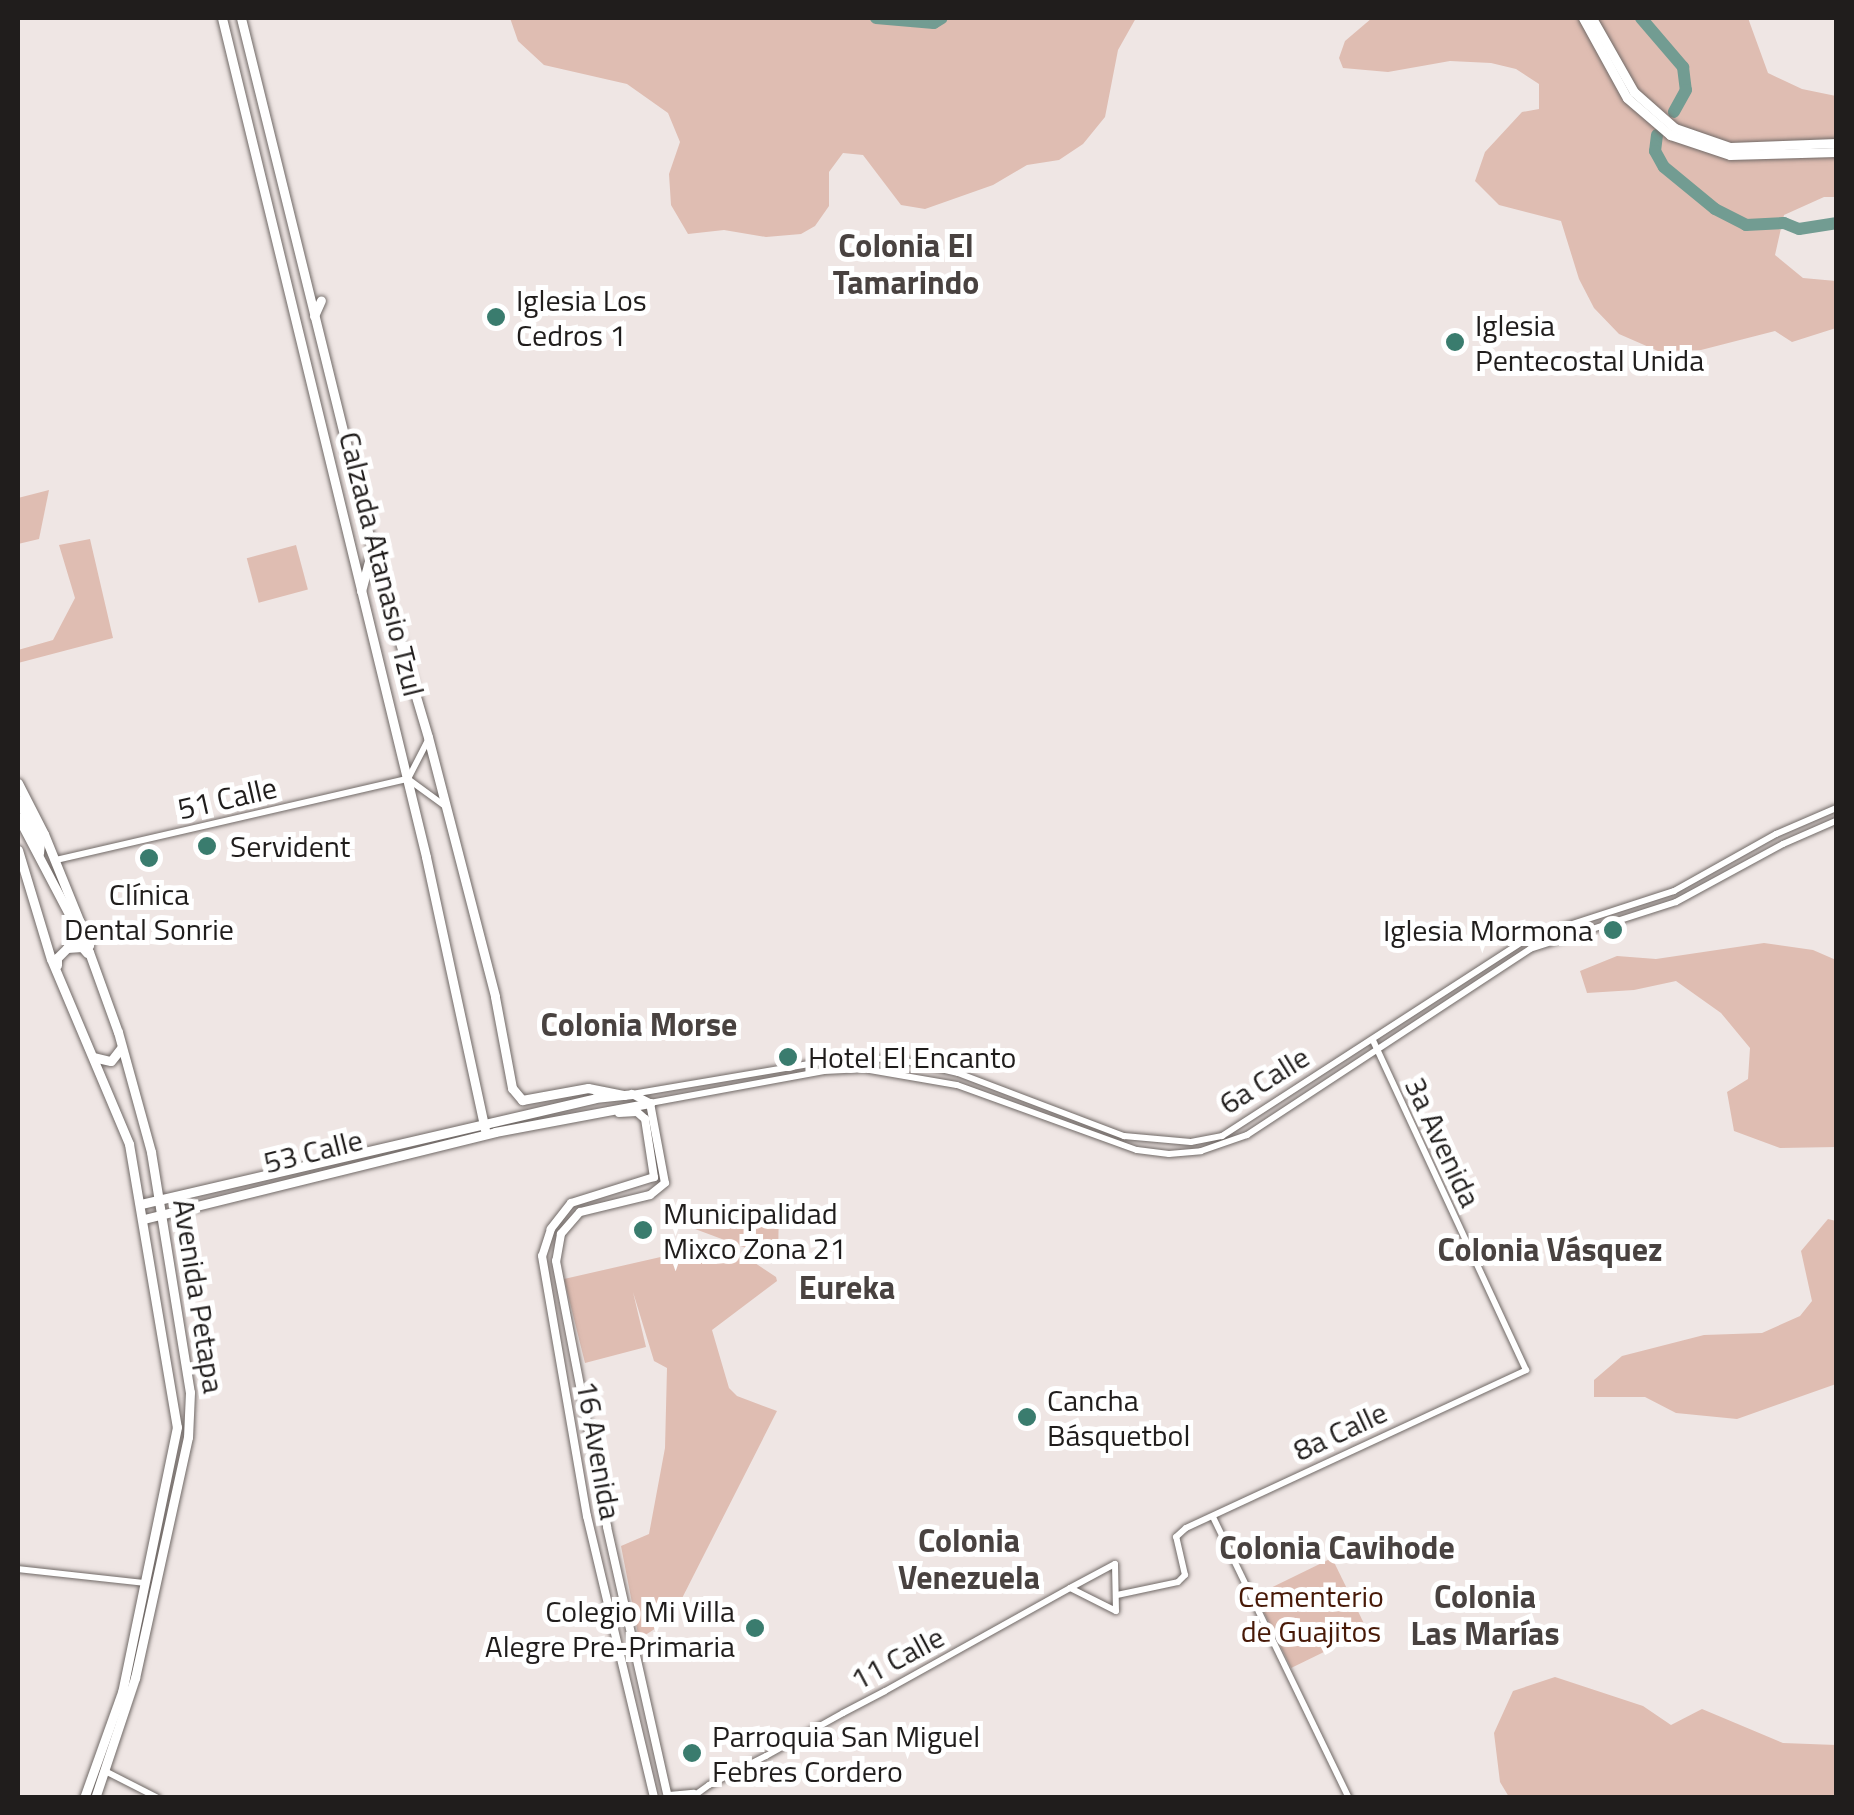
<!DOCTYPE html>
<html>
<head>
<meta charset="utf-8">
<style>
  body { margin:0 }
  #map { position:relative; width:1854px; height:1815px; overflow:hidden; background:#efe6e4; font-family:"Titillium Web",sans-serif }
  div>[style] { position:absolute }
  .green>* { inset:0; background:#dfbdb2; transform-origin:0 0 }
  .river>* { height:12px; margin:-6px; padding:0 6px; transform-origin:6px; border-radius:6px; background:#729c92 }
  .roads { filter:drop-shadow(0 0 2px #706966) drop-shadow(0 0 2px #706966) }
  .tertiary>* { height:6px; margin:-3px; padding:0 3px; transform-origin:3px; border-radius:3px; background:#fff }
  .secondary>* { height:8px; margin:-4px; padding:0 4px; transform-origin:4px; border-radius:4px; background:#fff }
  .primary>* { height:9px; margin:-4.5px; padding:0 4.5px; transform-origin:4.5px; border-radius:4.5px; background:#fff }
  .trunk>* { height:9px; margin:-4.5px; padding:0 4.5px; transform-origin:4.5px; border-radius:4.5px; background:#fff }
  .dots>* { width:28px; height:28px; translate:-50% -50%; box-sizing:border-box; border:5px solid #fff; border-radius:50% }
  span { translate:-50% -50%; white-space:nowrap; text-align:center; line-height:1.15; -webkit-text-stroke:10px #fff; paint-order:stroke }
  .poi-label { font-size:30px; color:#201d1c }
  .left { translate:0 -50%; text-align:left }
  .right { translate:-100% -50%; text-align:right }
  .street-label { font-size:30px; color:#201d1c }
  .park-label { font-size:30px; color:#481907 }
  .neighbourhood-label { font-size:32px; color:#494240; font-weight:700 }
  .frame { position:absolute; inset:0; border:20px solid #201d1c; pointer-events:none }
</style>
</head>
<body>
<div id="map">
  <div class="green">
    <i style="clip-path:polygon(510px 18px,1136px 18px,1118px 50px,1105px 117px,1083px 144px,1059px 160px,1027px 165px,993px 185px,925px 209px,901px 205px,863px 155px,843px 153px,829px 172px,829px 206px,815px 226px,801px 234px,766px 237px,724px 230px,688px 234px,671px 205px,669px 174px,680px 142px,668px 113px,627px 84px,544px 65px,518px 41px)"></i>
    <i style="clip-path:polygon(1372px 18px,1748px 18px,1768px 73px,1802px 89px,1836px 96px,1836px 197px,1824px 197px,1784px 215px,1775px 255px,1803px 278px,1836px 281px,1836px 328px,1792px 342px,1775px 331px,1701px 350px,1658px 351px,1619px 334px,1594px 308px,1579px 279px,1561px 221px,1499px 205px,1475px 181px,1485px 152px,1522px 112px,1539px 109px,1539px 84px,1516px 69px,1491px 63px,1450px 61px,1388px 72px,1343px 68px,1339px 58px,1345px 41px)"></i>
    <i style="clip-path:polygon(49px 490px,39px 539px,18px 544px,18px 498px)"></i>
    <i style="clip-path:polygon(90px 539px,113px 638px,18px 663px,18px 650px,53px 640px,75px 598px,59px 545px)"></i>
    <i style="left:296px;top:545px;width:46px;height:51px;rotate:75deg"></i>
    <i style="clip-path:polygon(1764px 943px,1813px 950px,1836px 960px,1836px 1147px,1780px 1148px,1734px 1131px,1727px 1092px,1748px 1079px,1750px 1048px,1721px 1013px,1676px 981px,1634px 990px,1587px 993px,1580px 971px,1617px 956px,1656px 959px)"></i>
    <i style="clip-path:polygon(779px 1204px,778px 1260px,687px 1226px,686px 1221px)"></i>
    <i style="clip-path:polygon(1828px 1219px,1836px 1221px,1836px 1384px,1737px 1419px,1676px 1413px,1645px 1397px,1594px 1397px,1594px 1380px,1622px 1356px,1704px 1335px,1762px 1333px,1800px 1316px,1812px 1301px,1801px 1251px)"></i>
    <i style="clip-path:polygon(686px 1237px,752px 1261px,776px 1277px,777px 1281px,712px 1330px,729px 1388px,737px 1396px,777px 1411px,672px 1618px,639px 1639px,621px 1546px,649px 1534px,665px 1448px,667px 1368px,654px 1361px,633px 1292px,646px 1347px,585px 1363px,564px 1279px,687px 1251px)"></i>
    <i style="left:1332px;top:1558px;width:81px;height:85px;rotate:64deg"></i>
    <i style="clip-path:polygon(1555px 1677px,1643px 1706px,1671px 1725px,1702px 1709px,1783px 1743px,1836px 1745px,1836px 1797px,1509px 1797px,1500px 1782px,1494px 1733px,1513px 1691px)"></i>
  </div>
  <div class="river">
    <i style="left:876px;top:18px;width:58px;rotate:4.9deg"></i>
    <i style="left:934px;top:23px;width:9px;rotate:-32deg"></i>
    <i style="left:1641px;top:18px;width:65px;rotate:49.4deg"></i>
    <i style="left:1683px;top:67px;width:23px;rotate:83deg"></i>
    <i style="left:1686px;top:90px;width:25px;rotate:119deg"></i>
    <i style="left:1657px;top:135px;width:16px;rotate:97deg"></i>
    <i style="left:1655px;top:151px;width:18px;rotate:61deg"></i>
    <i style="left:1664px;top:167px;width:66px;rotate:39.5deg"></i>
    <i style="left:1715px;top:209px;width:35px;rotate:27deg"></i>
    <i style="left:1746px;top:225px;width:38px;rotate:-3deg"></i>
    <i style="left:1784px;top:223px;width:16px;rotate:22deg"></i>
    <i style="left:1799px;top:229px;width:37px;rotate:-9deg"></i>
  </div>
  <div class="roads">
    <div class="tertiary">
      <i style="left:408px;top:779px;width:46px;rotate:36.1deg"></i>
      <i style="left:56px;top:860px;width:361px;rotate:-13deg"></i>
      <i style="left:408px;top:779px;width:42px;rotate:-62.8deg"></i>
      <i style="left:632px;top:1094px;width:193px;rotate:-9.6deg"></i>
      <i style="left:822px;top:1062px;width:71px;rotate:-3.2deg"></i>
      <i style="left:893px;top:1058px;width:67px;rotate:13deg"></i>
      <i style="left:958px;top:1073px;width:178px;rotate:20.8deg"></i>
      <i style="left:1124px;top:1136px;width:67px;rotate:5.1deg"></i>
      <i style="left:1191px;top:1142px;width:32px;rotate:-11deg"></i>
      <i style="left:1222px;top:1136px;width:362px;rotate:-32.9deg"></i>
      <i style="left:1526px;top:939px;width:156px;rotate:-18deg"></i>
      <i style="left:1674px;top:891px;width:117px;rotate:-29.2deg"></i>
      <i style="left:1776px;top:834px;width:65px;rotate:-23.4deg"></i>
      <i style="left:650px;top:1103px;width:177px;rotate:-10.4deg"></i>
      <i style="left:824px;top:1071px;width:40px;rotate:-2.9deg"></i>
      <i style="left:864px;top:1069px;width:94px;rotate:9.8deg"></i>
      <i style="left:957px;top:1085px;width:191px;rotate:19.9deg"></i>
      <i style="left:1137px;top:1150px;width:32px;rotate:7deg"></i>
      <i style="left:1169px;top:1154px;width:32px;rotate:-5deg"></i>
      <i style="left:1201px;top:1151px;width:49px;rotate:-19.2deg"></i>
      <i style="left:1247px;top:1135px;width:339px;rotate:-33.3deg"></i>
      <i style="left:1530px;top:949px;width:153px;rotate:-17.8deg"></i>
      <i style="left:1676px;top:902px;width:122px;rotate:-28.5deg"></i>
      <i style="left:1783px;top:844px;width:58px;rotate:-23.5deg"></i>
      <i style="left:1213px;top:1517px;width:312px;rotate:64.2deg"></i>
      <i style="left:18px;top:1569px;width:128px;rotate:6.3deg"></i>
      <i style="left:1117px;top:1595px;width:62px;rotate:-12deg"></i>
      <i style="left:1178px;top:1582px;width:10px;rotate:-45deg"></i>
      <i style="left:1185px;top:1575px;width:39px;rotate:-103deg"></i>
      <i style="left:1176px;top:1537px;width:13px;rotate:-42deg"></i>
      <i style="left:1186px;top:1528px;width:375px;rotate:-24.9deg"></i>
      <i style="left:1526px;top:1370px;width:364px;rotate:-114.9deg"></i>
      <i style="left:105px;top:1771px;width:59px;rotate:27deg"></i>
      <i style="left:669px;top:1795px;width:25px;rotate:-5deg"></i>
      <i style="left:691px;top:1798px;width:22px;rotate:-36deg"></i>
      <i style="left:709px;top:1785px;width:64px;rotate:-27deg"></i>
      <i style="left:766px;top:1756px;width:88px;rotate:-29.2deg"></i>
      <i style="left:843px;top:1713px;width:47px;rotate:-27.6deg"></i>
      <i style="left:885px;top:1691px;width:212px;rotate:-29.1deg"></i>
      <i style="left:1070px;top:1588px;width:51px;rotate:-28.1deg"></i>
      <i style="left:1115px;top:1564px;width:47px;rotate:88.8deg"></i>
      <i style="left:1116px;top:1611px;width:51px;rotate:-153.4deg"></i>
    </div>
    <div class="secondary">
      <i style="left:632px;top:1094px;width:20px;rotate:27deg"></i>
      <i style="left:650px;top:1103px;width:81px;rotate:79.4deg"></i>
      <i style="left:665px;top:1183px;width:19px;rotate:141deg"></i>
      <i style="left:650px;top:1195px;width:72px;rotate:166.3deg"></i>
      <i style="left:580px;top:1212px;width:29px;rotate:131deg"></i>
      <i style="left:561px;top:1234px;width:27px;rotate:100deg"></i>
      <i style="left:556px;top:1261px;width:271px;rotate:79.1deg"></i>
      <i style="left:607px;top:1527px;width:273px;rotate:77.3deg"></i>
      <i style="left:619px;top:1113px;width:18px;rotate:-3deg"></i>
      <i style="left:637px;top:1112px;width:11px;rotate:41deg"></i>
      <i style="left:645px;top:1119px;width:59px;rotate:81.2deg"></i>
      <i style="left:654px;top:1177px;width:87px;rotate:162.6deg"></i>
      <i style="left:571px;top:1203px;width:33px;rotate:128deg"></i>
      <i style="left:551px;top:1229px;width:28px;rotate:108deg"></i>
      <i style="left:542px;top:1256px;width:264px;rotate:80.2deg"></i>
      <i style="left:587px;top:1516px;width:289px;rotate:76.6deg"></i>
    </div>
    <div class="primary">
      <i style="left:222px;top:18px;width:863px;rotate:76.33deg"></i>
      <i style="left:426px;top:857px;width:283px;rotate:77.8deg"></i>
      <i style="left:241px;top:18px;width:546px;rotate:76.12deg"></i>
      <i style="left:372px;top:548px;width:197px;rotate:73.5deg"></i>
      <i style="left:428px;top:737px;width:268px;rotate:75.5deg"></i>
      <i style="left:495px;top:997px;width:93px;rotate:79.4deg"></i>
      <i style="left:512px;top:1088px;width:16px;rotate:50deg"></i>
      <i style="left:522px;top:1100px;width:67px;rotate:-10.3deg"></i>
      <i style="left:588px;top:1088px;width:37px;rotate:11deg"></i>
      <i style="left:314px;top:316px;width:17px;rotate:-66deg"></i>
      <i style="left:361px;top:591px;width:42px;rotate:-75deg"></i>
      <i style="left:18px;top:783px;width:57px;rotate:63deg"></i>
      <i style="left:44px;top:834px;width:120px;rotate:67.9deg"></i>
      <i style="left:18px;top:800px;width:47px;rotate:62.4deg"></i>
      <i style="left:40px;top:842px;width:11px;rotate:95deg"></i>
      <i style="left:18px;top:817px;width:153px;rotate:62.3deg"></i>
      <i style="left:89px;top:952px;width:85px;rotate:70.1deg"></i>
      <i style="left:118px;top:1032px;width:124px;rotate:74.6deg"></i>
      <i style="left:151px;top:1152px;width:243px;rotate:80.8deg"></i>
      <i style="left:190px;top:1392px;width:45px;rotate:92.5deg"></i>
      <i style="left:188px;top:1437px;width:247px;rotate:102.4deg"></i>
      <i style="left:135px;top:1678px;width:126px;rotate:108.4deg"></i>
      <i style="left:18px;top:850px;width:114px;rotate:73.2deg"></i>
      <i style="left:51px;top:959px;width:201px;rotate:67.1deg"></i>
      <i style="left:129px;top:1144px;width:287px;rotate:80.4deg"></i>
      <i style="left:177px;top:1427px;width:271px;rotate:101.7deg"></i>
      <i style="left:122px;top:1692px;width:113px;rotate:109.7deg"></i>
      <i style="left:57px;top:965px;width:7px;rotate:-90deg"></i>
      <i style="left:57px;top:958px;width:14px;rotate:-45deg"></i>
      <i style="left:67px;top:948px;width:15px;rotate:-4deg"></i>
      <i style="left:82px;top:947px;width:8px;rotate:50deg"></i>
      <i style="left:93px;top:1057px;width:18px;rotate:13deg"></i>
      <i style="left:111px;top:1061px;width:16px;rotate:-52deg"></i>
      <i style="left:141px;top:1204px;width:466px;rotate:-13.1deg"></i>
      <i style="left:595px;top:1098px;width:37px;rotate:-6deg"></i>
      <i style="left:144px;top:1219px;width:362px;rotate:-13.9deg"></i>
      <i style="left:495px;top:1132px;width:158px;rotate:-10.6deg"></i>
    </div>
    <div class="trunk">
      <i style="left:1583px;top:18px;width:91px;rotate:61.2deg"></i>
      <i style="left:1627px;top:98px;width:57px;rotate:40.7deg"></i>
      <i style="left:1670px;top:135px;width:63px;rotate:18.4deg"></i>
      <i style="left:1730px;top:155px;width:106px;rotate:-1.6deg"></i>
      <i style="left:1592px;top:18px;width:85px;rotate:60.4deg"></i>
      <i style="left:1634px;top:92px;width:55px;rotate:41.3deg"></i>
      <i style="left:1675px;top:128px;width:58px;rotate:19.1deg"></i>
      <i style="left:1730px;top:147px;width:106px;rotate:-2.2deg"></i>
    </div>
  </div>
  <div class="dots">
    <i style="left:496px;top:317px;background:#3a7c6e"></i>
    <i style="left:1455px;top:342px;background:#3a7c6e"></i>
    <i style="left:207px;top:846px;background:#3a7c6e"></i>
    <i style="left:149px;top:858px;background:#3a7c6e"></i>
    <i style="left:1613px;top:930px;background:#3a7c6e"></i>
    <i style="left:788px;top:1057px;background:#3a7c6e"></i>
    <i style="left:643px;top:1230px;background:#3a7c6e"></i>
    <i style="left:1027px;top:1417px;background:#3a7c6e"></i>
    <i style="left:755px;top:1628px;background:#3a7c6e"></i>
    <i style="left:692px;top:1753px;background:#3a7c6e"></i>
  </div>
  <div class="poi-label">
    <span class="left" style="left:516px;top:317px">Iglesia Los<br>Cedros 1</span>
    <span class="left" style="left:1475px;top:342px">Iglesia<br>Pentecostal Unida</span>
    <span class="left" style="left:230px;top:846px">Servident</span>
    <span style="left:149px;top:911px">Clínica<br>Dental Sonrie</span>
    <span class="right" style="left:1593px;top:930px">Iglesia Mormona</span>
    <span class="left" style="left:808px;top:1057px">Hotel El Encanto</span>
    <span class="left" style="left:663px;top:1230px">Municipalidad<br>Mixco Zona 21</span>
    <span class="left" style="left:1047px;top:1417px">Cancha<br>Básquetbol</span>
    <span class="right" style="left:735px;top:1628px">Colegio Mi Villa<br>Alegre Pre-Primaria</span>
    <span class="left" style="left:712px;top:1753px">Parroquia San Miguel<br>Febres Cordero</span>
  </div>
  <div class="street-label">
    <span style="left:382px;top:564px;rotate:76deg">Calzada Atanasio Tzul</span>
    <span style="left:227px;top:798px;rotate:-13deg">51 Calle</span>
    <span style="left:1264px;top:1080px;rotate:-32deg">6a Calle</span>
    <span style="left:1443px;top:1142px;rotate:65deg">3a Avenida</span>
    <span style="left:313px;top:1151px;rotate:-14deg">53 Calle</span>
    <span style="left:199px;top:1296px;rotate:81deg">Avenida Petapa</span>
    <span style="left:1340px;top:1431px;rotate:-25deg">8a Calle</span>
    <span style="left:599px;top:1450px;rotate:80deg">16 Avenida</span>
    <span style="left:897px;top:1658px;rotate:-28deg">11 Calle</span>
  </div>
  <div class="park-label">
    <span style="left:1311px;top:1613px">Cementerio<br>de Guajitos</span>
  </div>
  <div class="neighbourhood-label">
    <span style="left:906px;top:264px">Colonia El<br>Tamarindo</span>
    <span style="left:639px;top:1024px">Colonia Morse</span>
    <span style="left:1550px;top:1249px">Colonia Vásquez</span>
    <span style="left:847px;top:1287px">Eureka</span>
    <span style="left:969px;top:1559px">Colonia<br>Venezuela</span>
    <span style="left:1337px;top:1547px">Colonia Cavihode</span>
    <span style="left:1485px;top:1615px">Colonia<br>Las Marías</span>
  </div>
  <div class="frame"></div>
</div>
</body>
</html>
